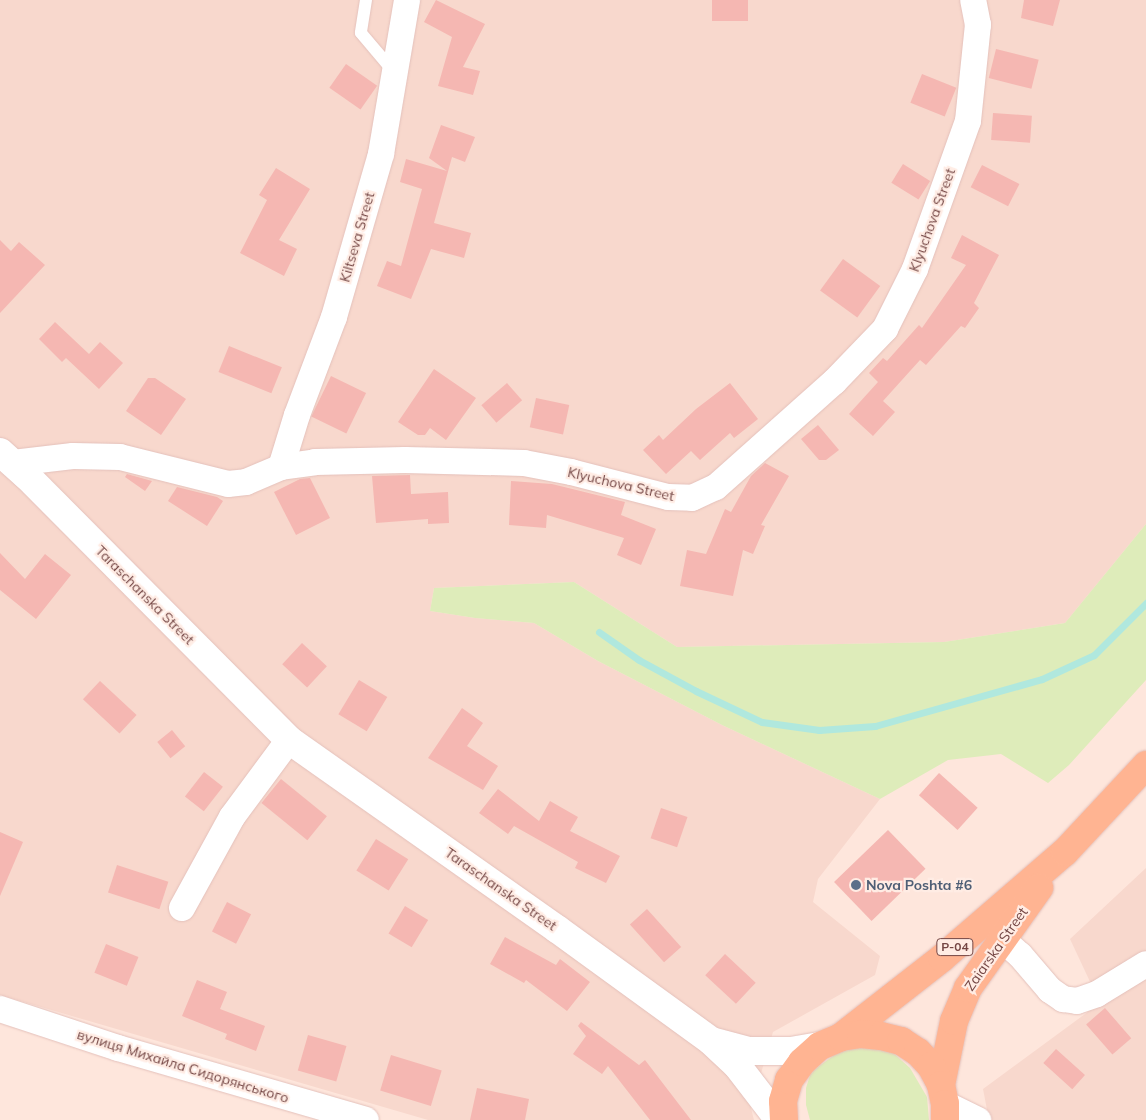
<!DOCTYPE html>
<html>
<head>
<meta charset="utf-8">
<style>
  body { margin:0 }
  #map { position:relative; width:1146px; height:1120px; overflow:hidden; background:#fee6dc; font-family:Mulish,sans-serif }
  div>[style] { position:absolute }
  .residential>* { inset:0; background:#f8d8cd }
  .green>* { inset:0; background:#deecba }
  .stream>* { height:7px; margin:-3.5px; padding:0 3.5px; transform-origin:3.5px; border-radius:3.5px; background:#b0e8de }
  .building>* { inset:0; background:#f5b7b2; transform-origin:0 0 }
  .roads { filter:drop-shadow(0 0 1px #e4c1bb) drop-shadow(0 0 1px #e4c1bb) }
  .service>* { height:12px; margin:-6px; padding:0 6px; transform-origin:6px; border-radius:6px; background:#fff }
  .minor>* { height:26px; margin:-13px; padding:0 13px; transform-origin:13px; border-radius:13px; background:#fff }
  .secondary>* { height:28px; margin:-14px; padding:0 14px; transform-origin:14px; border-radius:14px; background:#fff }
  .primary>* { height:28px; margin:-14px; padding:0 14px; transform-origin:14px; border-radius:14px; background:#ffb492 }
  .dots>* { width:14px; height:14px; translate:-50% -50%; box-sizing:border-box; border:2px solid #ffece4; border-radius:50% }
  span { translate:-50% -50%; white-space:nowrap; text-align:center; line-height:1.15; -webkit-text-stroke:4.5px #ffece4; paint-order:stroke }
  .shield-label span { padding:1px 4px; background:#ffece4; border:1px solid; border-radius:4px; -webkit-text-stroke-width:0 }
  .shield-label { font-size:12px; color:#744644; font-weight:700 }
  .street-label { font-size:14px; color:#744644 }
  .service-label { font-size:14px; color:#4e5e75; font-weight:700 }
  .left { translate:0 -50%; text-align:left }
</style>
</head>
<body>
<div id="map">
  <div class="residential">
    <i style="clip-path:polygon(0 0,1146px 0,1146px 524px,1065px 623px,944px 642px,677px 647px,574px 582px,434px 588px,430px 611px,475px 618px,534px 623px,598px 661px,722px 725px,880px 799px,818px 879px,813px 902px,880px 956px,875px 975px,773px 1032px,751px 1108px,754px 1120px,428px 1120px,0 995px)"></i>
    <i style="clip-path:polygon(1146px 868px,1146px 1120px,989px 1120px,983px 1089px,1100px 1003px,1070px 939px)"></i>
  </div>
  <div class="green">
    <i style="clip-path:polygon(1146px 524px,1146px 680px,1069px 765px,1048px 783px,1001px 754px,948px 760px,880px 799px,722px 725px,598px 661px,534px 623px,475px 618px,430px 611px,434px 588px,574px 582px,677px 647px,944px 642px,1065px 623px)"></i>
    <i style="clip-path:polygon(865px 1044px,890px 1050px,910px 1068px,927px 1097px,929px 1120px,810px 1120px,806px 1105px,806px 1088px,811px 1072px,844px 1048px)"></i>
  </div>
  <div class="stream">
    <i style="left:599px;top:632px;width:49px;rotate:35deg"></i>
    <i style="left:639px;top:660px;width:65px;rotate:28.5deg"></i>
    <i style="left:696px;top:691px;width:73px;rotate:25.2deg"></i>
    <i style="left:762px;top:722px;width:58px;rotate:8deg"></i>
    <i style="left:819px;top:730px;width:56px;rotate:-4.1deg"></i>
    <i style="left:875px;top:726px;width:173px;rotate:-15.7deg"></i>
    <i style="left:1042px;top:679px;width:57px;rotate:-24.8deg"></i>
    <i style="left:1094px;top:655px;width:74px;rotate:-45deg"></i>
  </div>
  <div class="building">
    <i style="clip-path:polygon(436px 0,485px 24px,463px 67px,480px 71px,473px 95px,438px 86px,452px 37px,424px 22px)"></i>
    <i style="left:712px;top:0;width:36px;height:21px"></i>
    <i style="clip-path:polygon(1024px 0,1060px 0,1053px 26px,1021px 18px)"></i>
    <i style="left:996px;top:49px;width:44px;height:30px;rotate:14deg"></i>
    <i style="left:346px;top:64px;width:38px;height:29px;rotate:35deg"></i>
    <i style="left:922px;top:74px;width:37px;height:31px;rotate:22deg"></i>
    <i style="left:993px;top:113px;width:39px;height:27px;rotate:4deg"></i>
    <i style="clip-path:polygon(441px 125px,475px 137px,465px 162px,452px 157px,434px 223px,471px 233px,464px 258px,431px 249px,411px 299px,377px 286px,387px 261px,401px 266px,422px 189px,400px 182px,406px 159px,447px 171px,429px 158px)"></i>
    <i style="left:903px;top:164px;width:32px;height:22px;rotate:32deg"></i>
    <i style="left:982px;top:165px;width:42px;height:25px;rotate:27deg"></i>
    <i style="clip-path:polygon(276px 168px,310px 189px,279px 240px,297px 249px,284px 276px,240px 253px,267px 200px,259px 195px)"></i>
    <i style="clip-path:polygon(962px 235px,999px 255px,974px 303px,979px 308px,965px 328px,961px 326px,926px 365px,920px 360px,883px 401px,895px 412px,873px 436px,849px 414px,878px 382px,869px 373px,883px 358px,887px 361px,919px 325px,922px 328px,966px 265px,951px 258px)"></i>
    <i style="clip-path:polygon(0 240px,11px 251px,19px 242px,45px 265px,0 313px)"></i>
    <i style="left:843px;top:259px;width:46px;height:39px;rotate:36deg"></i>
    <i style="clip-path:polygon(55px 322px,89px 354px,100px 342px,123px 363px,99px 389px,66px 358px,62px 362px,39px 339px)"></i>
    <i style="left:229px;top:346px;width:57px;height:28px;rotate:22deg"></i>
    <i style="clip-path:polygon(434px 369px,476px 398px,446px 440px,430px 428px,425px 435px,418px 435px,398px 422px)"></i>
    <i style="left:331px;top:376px;width:39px;height:45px;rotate:26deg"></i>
    <i style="clip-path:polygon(148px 378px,155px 378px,186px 399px,161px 435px,126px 411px)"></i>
    <i style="left:507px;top:383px;width:23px;height:34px;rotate:49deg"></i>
    <i style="clip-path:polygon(730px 383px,758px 419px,734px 438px,730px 433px,700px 460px,691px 451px,666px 474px,643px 450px,659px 435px,663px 440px,696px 409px)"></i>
    <i style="left:536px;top:398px;width:34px;height:30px;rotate:12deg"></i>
    <i style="clip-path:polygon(818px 425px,839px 450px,826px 460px,819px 460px,801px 439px)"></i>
    <i style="clip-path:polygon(765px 463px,789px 476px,761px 525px,765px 526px,753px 554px,743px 550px,733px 596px,680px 586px,687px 550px,706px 554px,725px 509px,731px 512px,751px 476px)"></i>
    <i style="clip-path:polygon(127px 474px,152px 481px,145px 491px,125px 477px)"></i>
    <i style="clip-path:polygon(410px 475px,411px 494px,448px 492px,449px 523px,428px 524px,428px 519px,376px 523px,372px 476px)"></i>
    <i style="clip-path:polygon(310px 478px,330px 518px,296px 535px,274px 492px,300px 479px)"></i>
    <i style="clip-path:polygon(511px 481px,552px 484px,625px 502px,621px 515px,656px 529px,641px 565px,617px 555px,624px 538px,547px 515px,546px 528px,509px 525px)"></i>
    <i style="clip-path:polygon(177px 487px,217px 497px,223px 501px,207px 526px,168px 501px)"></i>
    <i style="clip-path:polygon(0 553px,25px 579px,45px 554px,71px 575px,36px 619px,0 590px)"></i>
    <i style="left:302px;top:643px;width:34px;height:29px;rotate:43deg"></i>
    <i style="left:359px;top:680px;width:33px;height:40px;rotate:31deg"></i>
    <i style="left:100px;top:681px;width:50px;height:25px;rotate:43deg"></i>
    <i style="clip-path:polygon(462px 708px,483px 723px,467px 746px,498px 766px,483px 790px,428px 758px)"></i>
    <i style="left:172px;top:730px;width:21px;height:19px;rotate:51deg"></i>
    <i style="left:204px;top:772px;width:24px;height:31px;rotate:38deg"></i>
    <i style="left:939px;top:773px;width:52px;height:30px;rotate:42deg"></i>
    <i style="left:281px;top:779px;width:59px;height:31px;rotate:39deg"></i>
    <i style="clip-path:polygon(498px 789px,539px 821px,550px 801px,578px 817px,570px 831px,620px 856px,606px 883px,575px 868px,578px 862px,514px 826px,508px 834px,479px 813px)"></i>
    <i style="left:661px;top:808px;width:28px;height:32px;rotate:19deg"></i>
    <i style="left:888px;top:830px;width:54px;height:75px;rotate:46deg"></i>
    <i style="clip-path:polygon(0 832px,23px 842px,0 896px)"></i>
    <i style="left:376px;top:839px;width:38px;height:37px;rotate:32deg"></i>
    <i style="left:117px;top:865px;width:54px;height:29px;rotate:18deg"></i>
    <i style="left:227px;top:902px;width:27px;height:33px;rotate:27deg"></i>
    <i style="left:405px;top:906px;width:27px;height:32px;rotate:31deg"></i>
    <i style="left:647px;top:909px;width:51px;height:23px;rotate:48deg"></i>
    <i style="clip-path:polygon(505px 937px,556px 965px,560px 959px,590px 982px,567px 1011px,526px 980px,524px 983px,490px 964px)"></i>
    <i style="left:106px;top:944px;width:35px;height:31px;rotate:22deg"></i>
    <i style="left:725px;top:954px;width:42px;height:29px;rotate:43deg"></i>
    <i style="clip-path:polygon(197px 980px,227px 992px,220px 1009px,265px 1026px,256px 1051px,225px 1039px,227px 1034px,182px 1016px)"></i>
    <i style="left:1105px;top:1008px;width:40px;height:25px;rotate:49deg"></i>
    <i style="clip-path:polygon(581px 1022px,639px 1065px,645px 1060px,691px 1120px,650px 1120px,608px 1066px,602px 1074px,573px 1054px,586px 1036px,578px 1026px)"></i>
    <i style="left:308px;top:1035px;width:40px;height:37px;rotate:16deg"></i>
    <i style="left:1056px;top:1049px;width:39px;height:19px;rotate:42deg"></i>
    <i style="left:391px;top:1055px;width:53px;height:37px;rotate:17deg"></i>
    <i style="clip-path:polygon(477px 1088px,529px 1099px,525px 1120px,470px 1120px)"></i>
  </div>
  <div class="roads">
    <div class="service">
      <i style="left:366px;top:0;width:33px;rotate:99deg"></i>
      <i style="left:361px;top:33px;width:51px;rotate:49.8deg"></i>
    </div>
    <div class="minor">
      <i style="left:13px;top:463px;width:60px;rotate:-6.7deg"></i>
      <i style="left:73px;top:456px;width:47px;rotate:1.2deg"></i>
      <i style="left:120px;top:457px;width:111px;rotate:14deg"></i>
      <i style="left:228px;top:484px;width:18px;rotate:-6deg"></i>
      <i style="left:246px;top:482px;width:38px;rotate:-23deg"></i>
      <i style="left:281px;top:467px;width:34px;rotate:-8deg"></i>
      <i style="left:315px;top:462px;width:90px;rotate:-1.3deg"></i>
      <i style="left:405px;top:460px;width:119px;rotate:1.4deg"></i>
      <i style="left:524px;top:463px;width:48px;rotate:10.8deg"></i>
      <i style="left:571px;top:472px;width:100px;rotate:14.5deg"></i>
      <i style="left:668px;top:497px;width:24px;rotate:2deg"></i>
      <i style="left:692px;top:498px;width:26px;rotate:-25deg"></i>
      <i style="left:716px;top:487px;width:158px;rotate:-41.7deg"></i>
      <i style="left:834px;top:382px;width:74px;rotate:-46.1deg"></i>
      <i style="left:885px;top:329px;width:67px;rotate:-63.4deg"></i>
      <i style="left:915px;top:269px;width:157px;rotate:-70.3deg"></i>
      <i style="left:968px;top:121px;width:97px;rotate:-84.1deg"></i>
      <i style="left:978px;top:25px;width:25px;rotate:-101deg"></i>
      <i style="left:281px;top:467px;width:54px;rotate:-72.9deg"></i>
      <i style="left:297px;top:415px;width:105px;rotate:-69.3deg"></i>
      <i style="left:334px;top:317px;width:170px;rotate:-73.9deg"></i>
      <i style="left:381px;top:154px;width:156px;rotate:-80.4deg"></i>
      <i style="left:182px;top:908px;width:104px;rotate:-61.2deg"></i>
      <i style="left:232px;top:817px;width:96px;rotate:-53.5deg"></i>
      <i style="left:1002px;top:939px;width:24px;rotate:42deg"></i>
      <i style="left:1020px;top:955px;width:46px;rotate:49.4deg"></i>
      <i style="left:1050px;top:990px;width:16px;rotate:35deg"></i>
      <i style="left:1063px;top:999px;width:14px;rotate:8deg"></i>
      <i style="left:1077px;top:1001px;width:21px;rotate:-19deg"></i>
      <i style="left:1097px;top:994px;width:57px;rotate:-31.5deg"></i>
      <i style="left:0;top:1009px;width:124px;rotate:18.3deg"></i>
      <i style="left:118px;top:1048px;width:258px;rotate:16.2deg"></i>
      <i style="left:945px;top:1104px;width:37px;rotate:26deg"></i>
    </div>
    <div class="secondary">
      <i style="left:0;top:452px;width:36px;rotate:42deg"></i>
      <i style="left:27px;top:476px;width:372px;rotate:45.2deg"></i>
      <i style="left:289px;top:740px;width:328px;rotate:35.2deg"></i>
      <i style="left:557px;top:929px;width:190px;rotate:36deg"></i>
      <i style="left:711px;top:1041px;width:34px;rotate:43deg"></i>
      <i style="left:736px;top:1064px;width:71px;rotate:52.5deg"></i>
      <i style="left:715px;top:1042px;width:34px;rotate:15deg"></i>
      <i style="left:748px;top:1051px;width:43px"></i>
      <i style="left:791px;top:1051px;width:29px;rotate:-10deg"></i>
    </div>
    <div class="primary">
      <i style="left:841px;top:1037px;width:128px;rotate:-38deg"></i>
      <i style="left:942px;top:958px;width:162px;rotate:-40.8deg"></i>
      <i style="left:1065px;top:852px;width:119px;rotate:-47deg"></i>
      <i style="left:941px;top:1085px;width:65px;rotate:-78.5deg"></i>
      <i style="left:954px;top:1021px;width:36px;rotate:-67deg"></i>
      <i style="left:968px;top:988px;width:123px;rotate:-54.6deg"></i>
      <i style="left:784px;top:1120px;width:19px;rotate:-93deg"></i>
      <i style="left:783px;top:1101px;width:22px;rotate:-74deg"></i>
      <i style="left:789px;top:1080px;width:22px;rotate:-54deg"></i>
      <i style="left:802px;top:1062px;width:24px;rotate:-42deg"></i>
      <i style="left:820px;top:1046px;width:23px;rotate:-23deg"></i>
      <i style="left:841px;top:1037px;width:20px;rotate:-9deg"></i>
      <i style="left:861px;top:1034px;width:20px;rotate:6deg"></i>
      <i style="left:881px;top:1036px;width:21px;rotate:14deg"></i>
      <i style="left:901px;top:1041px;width:20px;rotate:33deg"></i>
      <i style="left:918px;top:1052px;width:19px;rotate:47deg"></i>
      <i style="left:931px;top:1066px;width:21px;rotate:62deg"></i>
      <i style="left:941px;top:1085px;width:19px;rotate:78deg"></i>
      <i style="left:945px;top:1104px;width:16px;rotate:90deg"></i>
    </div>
  </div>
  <div class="dots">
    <i style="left:856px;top:885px;background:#5c6f8a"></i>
  </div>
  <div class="shield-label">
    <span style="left:955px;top:947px">Р-04</span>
  </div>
  <div class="street-label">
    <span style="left:932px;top:220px;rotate:-70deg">Klyuchova Street</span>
    <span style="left:357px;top:237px;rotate:-74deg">Kiltseva Street</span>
    <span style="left:621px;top:484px;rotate:13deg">Klyuchova Street</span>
    <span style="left:145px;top:595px;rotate:45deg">Taraschanska Street</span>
    <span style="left:501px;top:889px;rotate:35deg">Taraschanska Street</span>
    <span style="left:996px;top:949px;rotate:-55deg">Zaiarska Street</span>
    <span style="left:183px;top:1066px;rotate:17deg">вулиця Михайла Сидорянського</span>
  </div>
  <div class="service-label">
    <span class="left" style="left:866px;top:885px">Nova Poshta #6</span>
  </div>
</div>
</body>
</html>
